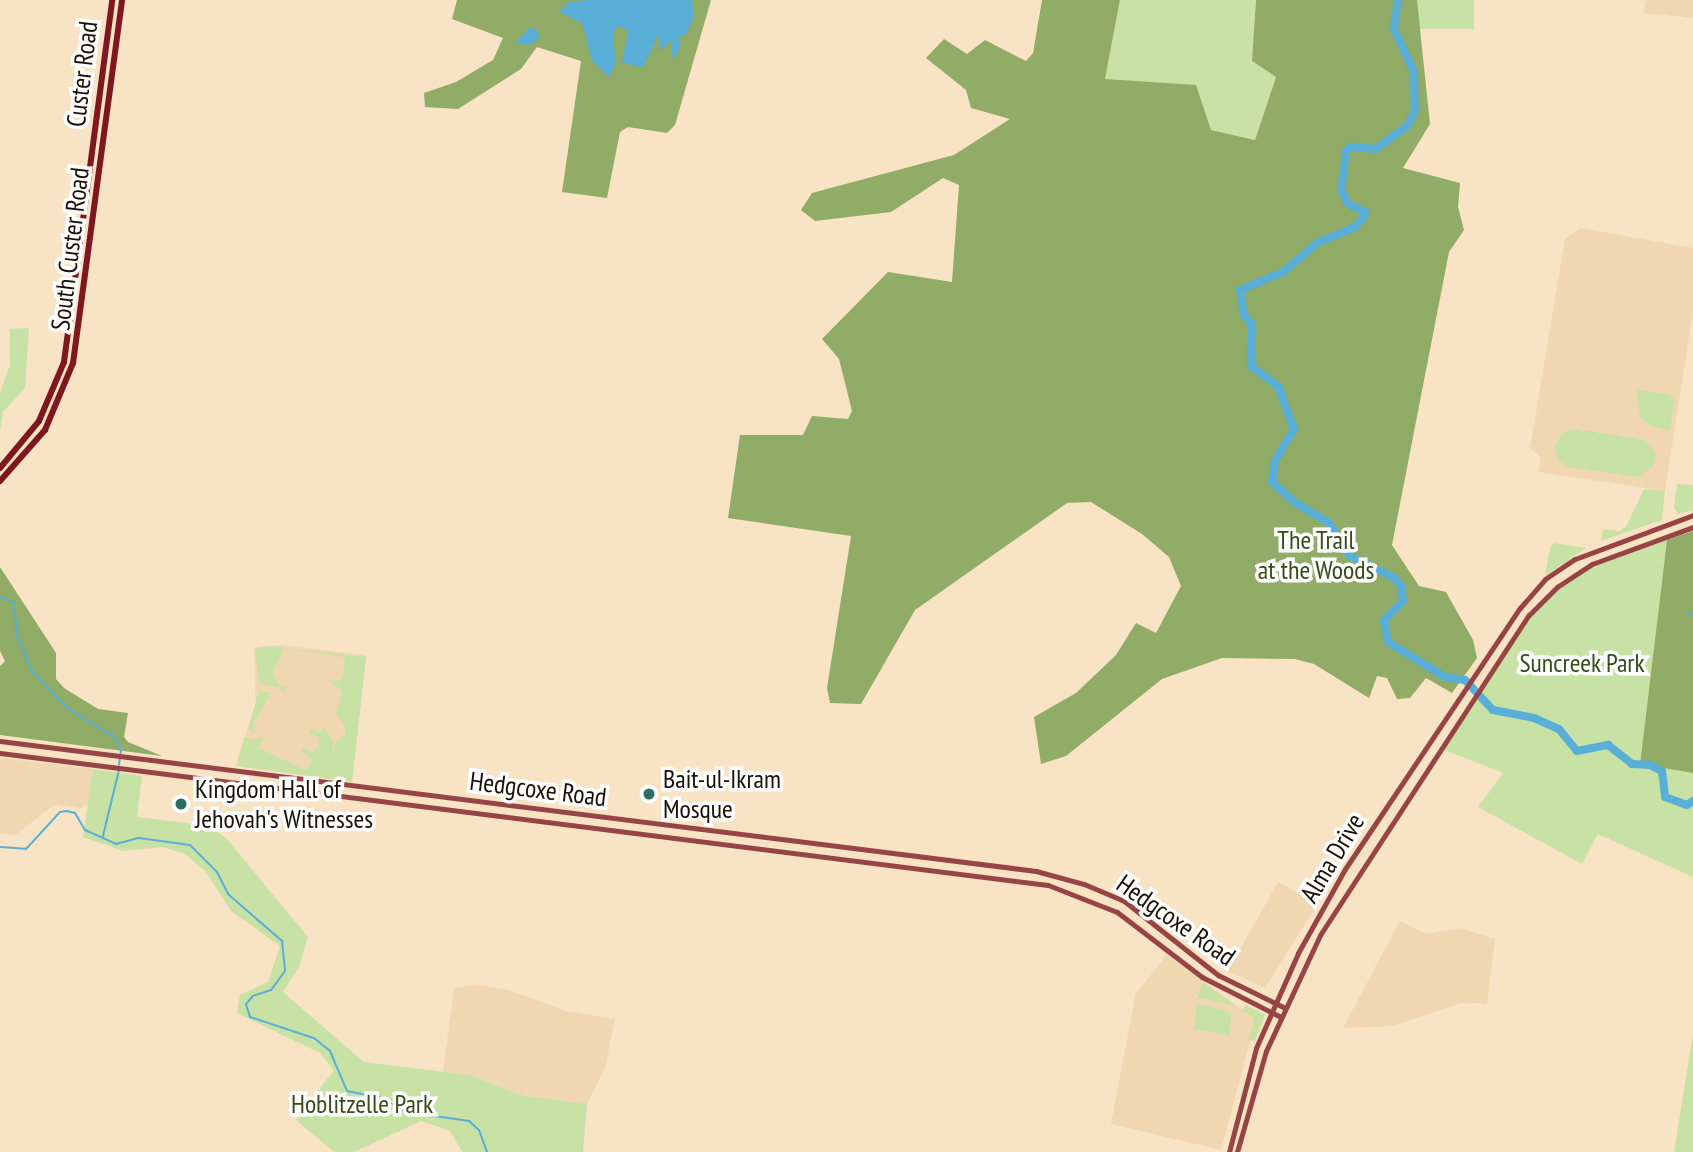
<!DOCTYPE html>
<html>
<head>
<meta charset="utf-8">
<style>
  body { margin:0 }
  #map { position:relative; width:1693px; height:1152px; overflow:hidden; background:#f8e3c4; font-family:"PT Sans Narrow",sans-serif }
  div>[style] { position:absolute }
  .built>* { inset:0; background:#f0d7b1 }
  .green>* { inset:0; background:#c8e2a5; transform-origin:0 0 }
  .forest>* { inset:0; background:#90ac66 }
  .water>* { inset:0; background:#5aafd8 }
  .stream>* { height:2px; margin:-1px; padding:0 1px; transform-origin:1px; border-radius:1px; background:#5aafd8 }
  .river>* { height:8px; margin:-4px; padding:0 4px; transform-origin:4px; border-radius:4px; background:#5aafd8 }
  .secondary>* { height:5px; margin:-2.5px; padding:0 2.5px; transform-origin:2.5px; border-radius:2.5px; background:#974544 }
  .primary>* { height:6px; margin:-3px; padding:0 3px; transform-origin:3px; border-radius:3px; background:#7e171f }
  .dots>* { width:19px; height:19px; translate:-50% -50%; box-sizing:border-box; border:4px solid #fff; border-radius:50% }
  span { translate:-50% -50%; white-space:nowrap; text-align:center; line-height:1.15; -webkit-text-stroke:7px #fff; paint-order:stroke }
  .street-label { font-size:26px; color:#171005 }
  .park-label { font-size:26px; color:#374a17 }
  .poi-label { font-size:26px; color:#171005 }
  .left { translate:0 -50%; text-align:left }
</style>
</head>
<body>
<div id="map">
  <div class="built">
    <i style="clip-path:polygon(1646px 0,1693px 0,1693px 18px,1644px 13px)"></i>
    <i style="clip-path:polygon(1580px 228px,1693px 248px,1693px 312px,1665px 491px,1538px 472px,1541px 458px,1530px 448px,1565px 239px)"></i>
    <i style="clip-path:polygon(282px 645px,366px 655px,352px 782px,235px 766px,256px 703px,254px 647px)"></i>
    <i style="clip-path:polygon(0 758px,93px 769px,89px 804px,81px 808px,54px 805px,15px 835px,0 833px)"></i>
    <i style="clip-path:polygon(1278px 882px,1318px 904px,1265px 988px,1228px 971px)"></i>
    <i style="clip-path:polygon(1400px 921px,1426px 934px,1461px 928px,1495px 939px,1487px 1004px,1461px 1003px,1392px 1026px,1343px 1028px)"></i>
    <i style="clip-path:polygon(1167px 955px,1256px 1019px,1221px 1150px,1111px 1124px,1136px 993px)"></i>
    <i style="clip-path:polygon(478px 985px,509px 990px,566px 1011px,615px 1019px,605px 1068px,587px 1104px,520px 1095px,470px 1075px,443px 1072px,454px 988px)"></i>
  </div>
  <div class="green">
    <i style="clip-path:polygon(1120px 0,1256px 0,1252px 61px,1276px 76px,1255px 140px,1211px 130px,1105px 79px)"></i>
    <i style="left:1417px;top:0;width:57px;height:29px"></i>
    <i style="clip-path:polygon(29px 328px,25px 388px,3px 412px,0 430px,0 393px,10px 365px,10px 329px)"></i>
    <i style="clip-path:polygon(1636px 390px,1670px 395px,1675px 400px,1670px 430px,1652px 427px,1640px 418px)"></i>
    <i style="clip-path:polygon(1573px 429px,1643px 439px,1656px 453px,1654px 466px,1638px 477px,1568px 467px,1557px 459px,1555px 446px,1561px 434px)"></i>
    <i style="clip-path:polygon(1677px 484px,1693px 485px,1693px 510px,1678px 514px,1674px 507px)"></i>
    <i style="clip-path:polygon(1644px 489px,1665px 491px,1662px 520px,1601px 541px,1603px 529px,1619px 531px,1626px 527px)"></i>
    <i style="clip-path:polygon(1667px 540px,1640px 763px,1693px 773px,1693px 877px,1598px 834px,1582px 864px,1478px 807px,1503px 773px,1442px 749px,1531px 616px,1553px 593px,1590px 568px)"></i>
    <i style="clip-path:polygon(1554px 543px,1586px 548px,1545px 576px,1550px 548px)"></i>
    <i style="clip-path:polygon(267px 646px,285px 647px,273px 672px,279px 685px,287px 686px,285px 695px,279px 687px,259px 684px,255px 649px)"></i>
    <i style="clip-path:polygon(292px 649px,366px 657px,352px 782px,237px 766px,244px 737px,254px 740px,264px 736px,258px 748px,305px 770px,310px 765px,314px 754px,308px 763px,310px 757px,301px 752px,303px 748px,313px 752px,318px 746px,319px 738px,309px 734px,311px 729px,320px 733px,324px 728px,333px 741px,333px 758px,336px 741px,345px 735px,345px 726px,336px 714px,342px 691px,328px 680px,342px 680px,345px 657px,294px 650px,292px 653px)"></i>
    <i style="clip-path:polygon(259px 691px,271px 693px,252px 726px,258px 731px,253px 733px,248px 729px)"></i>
    <i style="clip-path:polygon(93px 769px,142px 776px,137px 817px,210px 826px,227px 839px,308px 937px,299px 967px,283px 992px,364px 1062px,470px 1075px,520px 1095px,587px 1104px,583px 1152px,462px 1152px,450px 1131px,421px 1121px,354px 1152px,334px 1152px,296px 1120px,334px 1070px,320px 1053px,237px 1013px,240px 995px,268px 982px,280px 946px,231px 911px,206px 872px,185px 854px,163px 847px,123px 851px,83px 837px)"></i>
    <i style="clip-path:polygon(1203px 983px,1233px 1004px,1233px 1006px,1197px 997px)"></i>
    <i style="clip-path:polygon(1197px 1003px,1231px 1013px,1230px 1036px,1194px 1029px)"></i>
    <i style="clip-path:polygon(1246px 1005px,1265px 1015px,1255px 1041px,1248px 1040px,1254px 1023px,1252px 1016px,1241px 1011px)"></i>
    <i style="clip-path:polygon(1693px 1034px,1693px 1152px,1674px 1152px)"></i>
  </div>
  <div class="forest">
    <i style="clip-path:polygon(457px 0,711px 0,675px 125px,667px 133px,628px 127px,620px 132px,607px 198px,562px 192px,581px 61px,537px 47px,521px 69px,458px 109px,425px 107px,424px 93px,456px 82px,493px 60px,503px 38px,452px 19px)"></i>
    <i style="clip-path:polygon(1042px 0,1120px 0,1105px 79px,1196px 85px,1211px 130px,1255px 140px,1276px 77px,1252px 61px,1256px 0,1417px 0,1430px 124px,1403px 168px,1460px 183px,1458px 207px,1464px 230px,1449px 252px,1392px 545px,1419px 586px,1446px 592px,1473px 640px,1477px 658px,1452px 693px,1426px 678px,1410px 698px,1397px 699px,1387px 678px,1377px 676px,1369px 698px,1314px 664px,1295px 659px,1222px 658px,1162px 679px,1066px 756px,1041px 764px,1034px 717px,1076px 693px,1116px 655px,1136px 623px,1156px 633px,1181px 586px,1169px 557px,1142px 534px,1091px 502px,1067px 503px,915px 610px,861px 704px,830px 703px,827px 688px,851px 536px,728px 518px,740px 435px,803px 435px,812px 416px,848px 419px,852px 411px,839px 359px,822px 339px,888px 272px,952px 282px,959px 185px,943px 178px,891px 212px,815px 221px,801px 210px,812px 193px,954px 155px,1010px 119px,971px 108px,966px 90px,926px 58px,944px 39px,967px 54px,985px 40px,1026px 61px,1033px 53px)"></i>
    <i style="clip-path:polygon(1693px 531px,1693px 773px,1640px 764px,1667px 540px)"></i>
    <i style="clip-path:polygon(0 567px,56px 653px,56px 679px,64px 688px,98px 709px,128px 713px,124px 737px,128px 742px,162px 756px,0 735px,0 666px,5px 661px,0 651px)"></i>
  </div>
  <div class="water">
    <i style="clip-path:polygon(589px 0,692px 0,694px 16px,687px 33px,678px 38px,681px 45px,673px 61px,671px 41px,659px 51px,660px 32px,643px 67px,622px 63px,628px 30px,616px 26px,613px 39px,616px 63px,609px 77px,592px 61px,582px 23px,559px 12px,569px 2px)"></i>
    <i style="clip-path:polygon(529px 28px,538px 30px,539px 39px,528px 45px,515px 43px)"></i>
  </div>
  <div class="stream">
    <i style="left:0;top:597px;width:15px;rotate:23deg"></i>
    <i style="left:14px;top:603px;width:32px;rotate:85deg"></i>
    <i style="left:17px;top:635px;width:38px;rotate:68deg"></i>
    <i style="left:31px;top:670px;width:52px;rotate:46.5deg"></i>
    <i style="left:67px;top:708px;width:54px;rotate:31.3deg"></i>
    <i style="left:113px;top:736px;width:16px;rotate:60deg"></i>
    <i style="left:121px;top:750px;width:15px;rotate:98deg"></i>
    <i style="left:1689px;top:613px;width:4px;rotate:27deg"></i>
    <i style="left:103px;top:836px;width:68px;rotate:-76.4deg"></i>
    <i style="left:0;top:847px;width:26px;rotate:4deg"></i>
    <i style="left:26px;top:849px;width:50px;rotate:-47.4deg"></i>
    <i style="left:60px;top:812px;width:7px;rotate:-8deg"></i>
    <i style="left:67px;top:811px;width:8px;rotate:14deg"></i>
    <i style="left:75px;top:813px;width:20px;rotate:60deg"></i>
    <i style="left:85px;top:830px;width:34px;rotate:24deg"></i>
    <i style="left:116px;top:844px;width:24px;rotate:-15deg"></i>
    <i style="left:139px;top:838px;width:51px;rotate:7.8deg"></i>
    <i style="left:190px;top:845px;width:38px;rotate:45deg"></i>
    <i style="left:217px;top:872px;width:25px;rotate:63deg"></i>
    <i style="left:228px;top:894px;width:72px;rotate:41deg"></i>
    <i style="left:282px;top:941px;width:30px;rotate:84deg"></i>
    <i style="left:285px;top:971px;width:24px;rotate:126deg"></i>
    <i style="left:271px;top:990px;width:19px;rotate:162deg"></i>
    <i style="left:253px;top:996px;width:11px;rotate:131deg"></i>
    <i style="left:246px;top:1004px;width:14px;rotate:73deg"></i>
    <i style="left:250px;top:1017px;width:67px;rotate:18.2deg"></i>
    <i style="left:314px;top:1038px;width:21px;rotate:39deg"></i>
    <i style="left:330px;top:1051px;width:43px;rotate:67deg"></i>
    <i style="left:347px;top:1091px;width:36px;rotate:11deg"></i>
    <i style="left:382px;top:1098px;width:28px;rotate:30deg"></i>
    <i style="left:406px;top:1112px;width:64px;rotate:8.1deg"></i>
    <i style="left:469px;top:1121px;width:13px;rotate:42deg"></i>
    <i style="left:479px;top:1130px;width:23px;rotate:70deg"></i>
  </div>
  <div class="river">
    <i style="left:1398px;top:0;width:29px;rotate:98deg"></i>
    <i style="left:1394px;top:29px;width:47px;rotate:65.1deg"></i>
    <i style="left:1414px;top:72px;width:39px;rotate:89deg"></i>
    <i style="left:1415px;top:111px;width:17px;rotate:118deg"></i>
    <i style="left:1407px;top:126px;width:39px;rotate:144deg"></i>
    <i style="left:1375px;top:149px;width:25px;rotate:-175deg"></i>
    <i style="left:1350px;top:147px;width:6px;rotate:135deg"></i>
    <i style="left:1346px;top:151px;width:39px;rotate:97deg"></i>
    <i style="left:1341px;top:190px;width:16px;rotate:63deg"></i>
    <i style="left:1348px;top:204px;width:19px;rotate:25deg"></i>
    <i style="left:1365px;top:212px;width:5px;rotate:101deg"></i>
    <i style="left:1364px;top:217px;width:13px;rotate:132deg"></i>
    <i style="left:1355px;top:227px;width:41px;rotate:157.2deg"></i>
    <i style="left:1317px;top:243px;width:45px;rotate:139.5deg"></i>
    <i style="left:1283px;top:272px;width:47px;rotate:157.3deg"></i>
    <i style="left:1240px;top:290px;width:25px;rotate:81deg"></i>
    <i style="left:1244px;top:315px;width:13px;rotate:51deg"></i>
    <i style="left:1252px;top:325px;width:41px;rotate:91.4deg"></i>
    <i style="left:1251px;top:366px;width:34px;rotate:37deg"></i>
    <i style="left:1278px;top:386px;width:46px;rotate:69.6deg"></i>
    <i style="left:1294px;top:429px;width:37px;rotate:121deg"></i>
    <i style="left:1275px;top:461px;width:21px;rotate:98deg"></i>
    <i style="left:1272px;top:482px;width:30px;rotate:42deg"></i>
    <i style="left:1294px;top:502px;width:41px;rotate:31deg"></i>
    <i style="left:1329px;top:523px;width:39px;rotate:58deg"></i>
    <i style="left:1350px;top:556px;width:48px;rotate:26deg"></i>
    <i style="left:1393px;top:577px;width:12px;rotate:48deg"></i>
    <i style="left:1401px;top:586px;width:15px;rotate:82deg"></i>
    <i style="left:1403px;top:601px;width:27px;rotate:135deg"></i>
    <i style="left:1384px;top:620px;width:22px;rotate:80deg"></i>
    <i style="left:1388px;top:642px;width:67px;rotate:31.6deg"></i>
    <i style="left:1445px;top:677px;width:20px;rotate:9deg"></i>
    <i style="left:1465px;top:680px;width:41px;rotate:47deg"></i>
    <i style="left:1493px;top:710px;width:42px;rotate:11deg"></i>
    <i style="left:1534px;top:718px;width:27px;rotate:24deg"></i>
    <i style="left:1559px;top:729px;width:28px;rotate:51deg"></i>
    <i style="left:1577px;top:751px;width:32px;rotate:-11deg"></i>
    <i style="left:1608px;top:745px;width:31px;rotate:38deg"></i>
    <i style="left:1632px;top:764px;width:18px;rotate:3deg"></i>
    <i style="left:1650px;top:765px;width:13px;rotate:27deg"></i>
    <i style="left:1662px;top:771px;width:26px;rotate:83deg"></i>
    <i style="left:1665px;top:797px;width:23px;rotate:20deg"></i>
    <i style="left:1687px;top:805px;width:7px;rotate:-34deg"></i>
  </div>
  <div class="secondary">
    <i style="left:0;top:741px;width:1044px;rotate:7.15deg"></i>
    <i style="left:1036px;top:871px;width:50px;rotate:15.2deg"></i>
    <i style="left:1084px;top:884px;width:43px;rotate:23deg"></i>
    <i style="left:1124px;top:901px;width:120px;rotate:38.2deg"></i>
    <i style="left:1218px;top:975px;width:75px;rotate:26.2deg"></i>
    <i style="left:0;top:753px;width:1056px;rotate:7.18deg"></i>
    <i style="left:1048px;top:885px;width:74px;rotate:21.4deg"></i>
    <i style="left:1117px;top:912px;width:107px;rotate:37.4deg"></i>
    <i style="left:1202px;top:977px;width:89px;rotate:26.9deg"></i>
    <i style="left:1229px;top:1152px;width:107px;rotate:-75.4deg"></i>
    <i style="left:1256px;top:1048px;width:104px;rotate:-66.1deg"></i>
    <i style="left:1298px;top:953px;width:96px;rotate:-60.8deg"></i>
    <i style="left:1345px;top:869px;width:314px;rotate:-56.2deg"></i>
    <i style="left:1520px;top:608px;width:38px;rotate:-49deg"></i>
    <i style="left:1545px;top:579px;width:36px;rotate:-34deg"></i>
    <i style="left:1575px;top:559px;width:126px;rotate:-20.4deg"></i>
    <i style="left:1237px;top:1152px;width:105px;rotate:-74deg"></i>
    <i style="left:1266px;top:1051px;width:128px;rotate:-65deg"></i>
    <i style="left:1320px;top:935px;width:382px;rotate:-56.9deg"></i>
    <i style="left:1529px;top:615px;width:40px;rotate:-45deg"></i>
    <i style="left:1557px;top:587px;width:42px;rotate:-33.3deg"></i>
    <i style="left:1592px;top:564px;width:108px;rotate:-20.1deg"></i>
  </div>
  <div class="primary">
    <i style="left:0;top:468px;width:61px;rotate:-50.3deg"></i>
    <i style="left:39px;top:421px;width:64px;rotate:-67deg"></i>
    <i style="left:64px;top:362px;width:365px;rotate:-82.4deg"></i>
    <i style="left:0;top:481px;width:68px;rotate:-48.6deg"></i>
    <i style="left:45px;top:430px;width:73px;rotate:-67.3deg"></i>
    <i style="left:73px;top:363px;width:366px;rotate:-82.3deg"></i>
  </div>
  <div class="dots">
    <i style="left:649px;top:794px;background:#296f63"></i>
    <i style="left:181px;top:804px;background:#296f63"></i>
  </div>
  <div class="street-label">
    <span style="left:82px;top:74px;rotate:-83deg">Custer Road</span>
    <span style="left:70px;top:249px;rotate:-83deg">South Custer Road</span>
    <span style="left:538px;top:789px;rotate:7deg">Hedgcoxe Road</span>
    <span style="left:1332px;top:858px;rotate:-59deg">Alma Drive</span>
    <span style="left:1176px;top:920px;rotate:35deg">Hedgcoxe Road</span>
  </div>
  <div class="park-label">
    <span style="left:1316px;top:555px">The Trail<br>at the Woods</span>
    <span style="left:1582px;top:663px">Suncreek Park</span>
    <span style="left:362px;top:1104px">Hoblitzelle Park</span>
  </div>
  <div class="poi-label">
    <span class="left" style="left:663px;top:794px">Bait-ul-Ikram<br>Mosque</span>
    <span class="left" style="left:195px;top:804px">Kingdom Hall of<br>Jehovah's Witnesses</span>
  </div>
</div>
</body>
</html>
